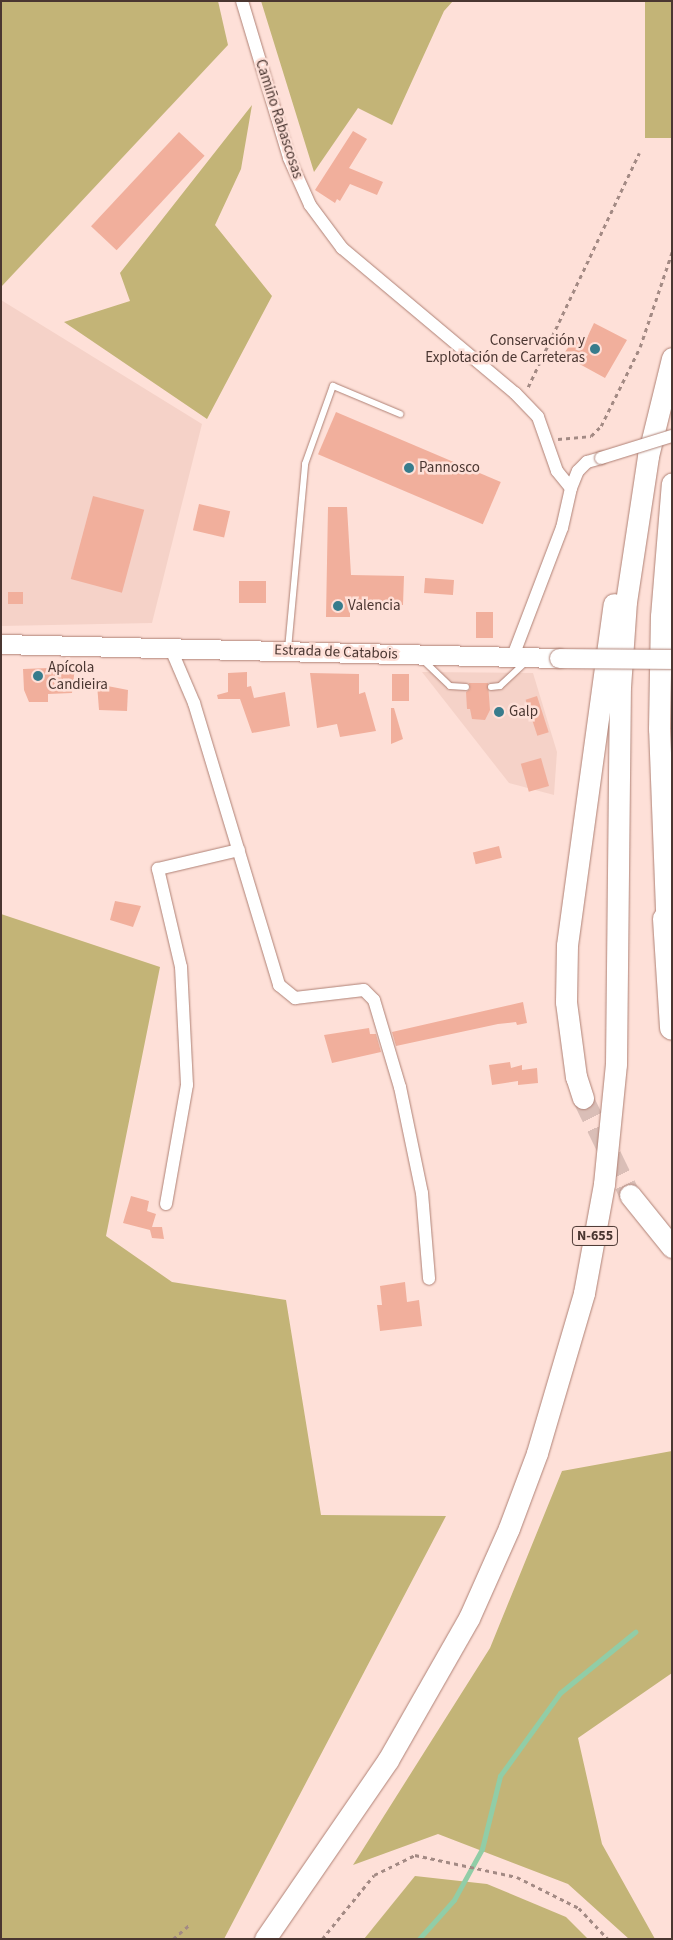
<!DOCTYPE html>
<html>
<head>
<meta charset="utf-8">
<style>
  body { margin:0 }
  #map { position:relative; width:673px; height:1940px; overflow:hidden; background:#fee0d8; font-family:"Source Sans 3",sans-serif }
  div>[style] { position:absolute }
  .built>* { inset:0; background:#f5d2c8 }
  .forest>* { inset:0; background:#c3b477; transform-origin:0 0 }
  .stream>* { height:4.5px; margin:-2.25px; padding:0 2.25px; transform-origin:2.25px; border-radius:2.25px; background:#91cda7 }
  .building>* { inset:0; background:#f1af9c; transform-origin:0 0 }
  .trunk-tunnel>* { height:21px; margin-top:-10.5px; transform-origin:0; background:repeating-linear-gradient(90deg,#dabeb7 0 21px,transparent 0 32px) }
  .path>* { height:2.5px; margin-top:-1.25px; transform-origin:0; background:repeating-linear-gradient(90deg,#a38a84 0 4px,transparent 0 8px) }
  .roads { filter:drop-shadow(0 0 1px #af8175) drop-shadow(0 0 1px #af8175) }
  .service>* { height:6px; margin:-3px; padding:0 3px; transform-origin:3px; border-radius:3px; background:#fff }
  .minor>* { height:12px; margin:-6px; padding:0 6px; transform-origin:6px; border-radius:6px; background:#fff }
  .secondary>* { height:19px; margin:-9.5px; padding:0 9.5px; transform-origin:9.5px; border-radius:9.5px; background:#fff }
  .trunk>* { height:21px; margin:-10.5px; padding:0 10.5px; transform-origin:10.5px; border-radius:10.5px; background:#fff }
  .motorway>* { height:24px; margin:-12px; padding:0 12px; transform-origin:12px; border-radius:12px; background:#fff }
  .bridges { filter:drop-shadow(0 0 1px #af8175) drop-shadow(0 0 1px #af8175) }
  .minor-bridge>* { height:12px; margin:-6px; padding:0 6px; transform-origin:6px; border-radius:6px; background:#fff }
  .secondary-bridge>* { height:19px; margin:-9.5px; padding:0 9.5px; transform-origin:9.5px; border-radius:9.5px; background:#fff }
  .dots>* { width:14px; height:14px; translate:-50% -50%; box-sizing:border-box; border:2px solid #fee0d8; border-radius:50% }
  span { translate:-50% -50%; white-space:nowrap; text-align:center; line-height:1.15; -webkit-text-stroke:5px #fee0d8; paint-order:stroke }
  .shield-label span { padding:1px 4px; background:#fee0d8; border:1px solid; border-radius:4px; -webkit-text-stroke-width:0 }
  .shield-label { font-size:14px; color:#4a3631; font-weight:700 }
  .street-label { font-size:15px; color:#4a3631 }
  .poi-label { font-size:15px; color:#4a3631 }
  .right { translate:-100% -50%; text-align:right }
  .left { translate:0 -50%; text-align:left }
  .frame { position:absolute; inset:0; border:2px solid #4a3631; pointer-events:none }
</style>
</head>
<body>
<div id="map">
  <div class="built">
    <i style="clip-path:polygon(1px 300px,202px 424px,152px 623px,1px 626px)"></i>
    <i style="clip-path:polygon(422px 672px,533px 673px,557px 752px,554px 795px,509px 783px)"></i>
  </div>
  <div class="forest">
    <i style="clip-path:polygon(1px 1px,218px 1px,228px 45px,1px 287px)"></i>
    <i style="clip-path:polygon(261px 1px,453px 1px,444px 11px,392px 125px,358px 108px,314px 172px)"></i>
    <i style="left:645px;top:1px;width:27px;height:137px"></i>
    <i style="clip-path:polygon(252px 105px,241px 169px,215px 225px,272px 296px,207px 419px,64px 322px,130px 301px,120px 273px)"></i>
    <i style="clip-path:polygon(1px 914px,160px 967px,106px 1236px,172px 1282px,286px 1300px,321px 1515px,446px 1516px,224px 1939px,1px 1939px)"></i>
    <i style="clip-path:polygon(672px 1451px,672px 1673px,578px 1738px,602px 1844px,655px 1939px,629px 1939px,568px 1884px,438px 1834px,353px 1865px,490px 1648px,562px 1471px)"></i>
    <i style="clip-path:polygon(415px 1876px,487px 1884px,566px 1917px,588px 1939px,364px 1939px)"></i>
  </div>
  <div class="stream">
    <i style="left:419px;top:1939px;width:52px;rotate:-48.1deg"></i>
    <i style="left:454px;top:1900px;width:58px;rotate:-61.2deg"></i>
    <i style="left:482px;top:1849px;width:75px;rotate:-76.1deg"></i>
    <i style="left:500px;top:1776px;width:102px;rotate:-54.1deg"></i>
    <i style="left:560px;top:1693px;width:97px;rotate:-39.1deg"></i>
  </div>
  <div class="building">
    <i style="clip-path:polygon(353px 131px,367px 139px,349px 168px,383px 182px,377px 195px,350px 184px,340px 201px,337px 199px,335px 203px,315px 190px)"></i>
    <i style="left:179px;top:132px;width:35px;height:129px;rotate:43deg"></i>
    <i style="clip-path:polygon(594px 323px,627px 340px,605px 378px,563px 355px,575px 337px,585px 342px)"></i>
    <i style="left:336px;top:412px;width:179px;height:46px;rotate:23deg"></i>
    <i style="left:93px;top:496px;width:53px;height:86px;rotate:15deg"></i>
    <i style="left:199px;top:504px;width:32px;height:27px;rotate:13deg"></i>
    <i style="clip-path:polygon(328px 507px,347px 507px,351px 575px,404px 576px,403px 605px,350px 604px,350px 617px,326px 617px)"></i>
    <i style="left:454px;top:580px;width:15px;height:29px;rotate:94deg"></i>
    <i style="left:239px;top:581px;width:27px;height:22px"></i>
    <i style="left:8px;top:592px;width:15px;height:12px"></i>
    <i style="left:476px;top:612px;width:17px;height:26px"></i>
    <i style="clip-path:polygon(75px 667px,72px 693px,48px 694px,48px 702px,29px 702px,24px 690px,23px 669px)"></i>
    <i style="clip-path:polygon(247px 672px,247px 687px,251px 686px,254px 698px,285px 692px,290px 726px,252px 733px,240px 699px,218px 699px,217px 695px,228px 692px,228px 673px)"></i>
    <i style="clip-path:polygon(310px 673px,359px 674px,359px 694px,365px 692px,376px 731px,340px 737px,337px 724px,317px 728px)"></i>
    <i style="left:392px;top:674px;width:17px;height:27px"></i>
    <i style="clip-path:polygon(469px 683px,488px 683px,490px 710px,485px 720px,472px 719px,470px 709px,467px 709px,466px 692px,470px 689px)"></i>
    <i style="clip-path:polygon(97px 684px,128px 690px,127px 711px,99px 710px)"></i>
    <i style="left:537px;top:696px;width:38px;height:12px;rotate:72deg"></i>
    <i style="clip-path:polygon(391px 708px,394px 708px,403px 739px,391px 744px)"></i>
    <i style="left:541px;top:758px;width:29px;height:21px;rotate:74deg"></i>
    <i style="left:499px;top:846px;width:12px;height:27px;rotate:76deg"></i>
    <i style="clip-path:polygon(115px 901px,141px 906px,133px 927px,110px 920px)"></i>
    <i style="clip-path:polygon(523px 1002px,527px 1023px,517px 1025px,516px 1022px,498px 1024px,396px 1046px,392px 1032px)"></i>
    <i style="clip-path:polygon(369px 1028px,370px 1034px,376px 1034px,381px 1052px,332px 1063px,324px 1035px)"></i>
    <i style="clip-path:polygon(510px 1062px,511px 1068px,522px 1065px,522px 1070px,537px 1068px,538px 1083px,518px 1085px,518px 1081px,492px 1085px,489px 1065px)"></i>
    <i style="clip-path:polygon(131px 1196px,149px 1201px,147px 1211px,156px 1214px,152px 1227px,162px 1227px,164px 1239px,152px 1238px,150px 1230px,123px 1223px)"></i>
    <i style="clip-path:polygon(405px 1282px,407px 1302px,419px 1300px,422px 1326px,380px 1331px,377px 1305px,382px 1305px,380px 1286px)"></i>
  </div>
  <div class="trunk-tunnel">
    <i style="left:583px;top:1098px;width:108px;rotate:64.1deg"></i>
  </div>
  <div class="path">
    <i style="left:528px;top:387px;width:259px;rotate:-64.6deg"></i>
    <i style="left:558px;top:439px;width:33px;rotate:-5deg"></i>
    <i style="left:591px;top:436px;width:14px;rotate:-45deg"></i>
    <i style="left:601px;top:426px;width:88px;rotate:-63.7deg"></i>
    <i style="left:640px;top:347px;width:100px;rotate:-71.4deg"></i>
    <i style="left:173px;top:1939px;width:21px;rotate:-41deg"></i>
    <i style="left:322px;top:1939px;width:82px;rotate:-50.9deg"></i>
    <i style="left:374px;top:1875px;width:46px;rotate:-26deg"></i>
    <i style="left:415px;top:1855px;width:104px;rotate:12.2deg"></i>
    <i style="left:517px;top:1877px;width:69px;rotate:26.6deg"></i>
    <i style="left:579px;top:1908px;width:42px;rotate:46.9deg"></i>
  </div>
  <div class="roads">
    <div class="service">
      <i style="left:288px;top:649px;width:186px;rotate:-84.7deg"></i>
      <i style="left:305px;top:464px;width:83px;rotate:-70.3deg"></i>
      <i style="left:333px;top:386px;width:73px;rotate:22.7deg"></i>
      <i style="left:423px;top:660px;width:37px;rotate:44deg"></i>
      <i style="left:450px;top:686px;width:16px;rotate:4deg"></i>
      <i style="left:491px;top:687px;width:9px;rotate:-6deg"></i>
      <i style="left:500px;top:686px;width:37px;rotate:-43deg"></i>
    </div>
    <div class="minor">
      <i style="left:242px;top:1px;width:164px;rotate:73.3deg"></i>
      <i style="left:289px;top:158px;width:51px;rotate:65.9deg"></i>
      <i style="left:310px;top:205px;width:54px;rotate:53.3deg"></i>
      <i style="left:342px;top:248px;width:226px;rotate:40deg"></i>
      <i style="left:515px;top:393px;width:33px;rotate:46deg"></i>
      <i style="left:538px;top:417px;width:57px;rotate:70.6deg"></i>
      <i style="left:557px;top:471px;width:22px;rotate:51deg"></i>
      <i style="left:170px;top:647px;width:61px;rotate:66.8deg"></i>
      <i style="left:194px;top:703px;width:295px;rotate:73.2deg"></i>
      <i style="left:279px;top:985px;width:21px;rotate:39deg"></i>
      <i style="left:295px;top:998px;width:69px;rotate:-6.6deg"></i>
      <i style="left:364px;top:990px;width:14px;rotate:45deg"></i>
      <i style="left:374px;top:1000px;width:91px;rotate:73.4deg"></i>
      <i style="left:400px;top:1087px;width:108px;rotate:78.3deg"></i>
      <i style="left:422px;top:1193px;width:86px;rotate:85.3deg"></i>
      <i style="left:513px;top:656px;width:137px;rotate:-69.1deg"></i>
      <i style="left:562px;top:528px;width:41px;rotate:-77.3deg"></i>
      <i style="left:571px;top:488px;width:18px;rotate:-68deg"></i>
      <i style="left:578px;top:471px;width:13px;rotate:-45deg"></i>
      <i style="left:587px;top:462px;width:15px;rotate:-16deg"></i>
      <i style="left:166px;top:1204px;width:121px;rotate:-80deg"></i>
      <i style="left:187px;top:1085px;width:118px;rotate:-92.9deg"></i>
      <i style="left:181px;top:967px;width:101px;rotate:-103.2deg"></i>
      <i style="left:158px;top:869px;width:83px;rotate:-13.2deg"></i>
    </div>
    <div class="secondary">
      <i style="left:1px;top:644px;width:558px;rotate:1.44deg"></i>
    </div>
    <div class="trunk">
      <i style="left:667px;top:935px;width:206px;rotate:-92.2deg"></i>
      <i style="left:659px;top:729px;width:113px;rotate:-89deg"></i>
      <i style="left:661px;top:616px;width:133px;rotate:-85.3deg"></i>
      <i style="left:583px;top:1098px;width:22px;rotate:-108deg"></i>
      <i style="left:576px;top:1077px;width:76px;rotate:-97.6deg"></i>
      <i style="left:566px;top:1002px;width:57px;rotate:-89deg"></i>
      <i style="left:567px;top:945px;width:344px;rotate:-82.2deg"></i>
      <i style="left:630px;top:1195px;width:67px;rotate:51.1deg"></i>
      <i style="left:265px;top:1939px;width:217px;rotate:-55.5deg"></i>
      <i style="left:388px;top:1760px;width:163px;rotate:-60.3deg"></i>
      <i style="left:469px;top:1618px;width:98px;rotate:-66deg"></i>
      <i style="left:509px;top:1528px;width:80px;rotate:-69.5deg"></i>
      <i style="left:537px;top:1453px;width:167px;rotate:-73.6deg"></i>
      <i style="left:584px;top:1293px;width:111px;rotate:-79.6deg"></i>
      <i style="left:604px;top:1184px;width:121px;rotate:-84.3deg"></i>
      <i style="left:616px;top:1064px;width:377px;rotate:-89.4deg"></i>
      <i style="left:620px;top:687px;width:85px;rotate:-86deg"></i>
      <i style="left:626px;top:602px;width:148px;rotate:-81.4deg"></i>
      <i style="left:648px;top:456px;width:101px;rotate:-76.2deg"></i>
    </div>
    <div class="motorway">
      <i style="left:665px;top:919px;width:109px;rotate:86.3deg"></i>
    </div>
  </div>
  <div class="bridges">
    <div class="minor-bridge">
      <i style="left:601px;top:458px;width:74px;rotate:-17.2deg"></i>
    </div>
    <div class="secondary-bridge">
      <i style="left:559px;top:658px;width:113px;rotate:0.5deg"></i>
    </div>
  </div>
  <div class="dots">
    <i style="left:595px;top:349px;background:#387c8c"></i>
    <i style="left:409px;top:468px;background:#387c8c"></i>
    <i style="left:338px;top:606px;background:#387c8c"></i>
    <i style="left:38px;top:676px;background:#387c8c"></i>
    <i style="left:499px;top:712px;background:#387c8c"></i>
  </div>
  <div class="shield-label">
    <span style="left:595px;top:1236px">N-655</span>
  </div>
  <div class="street-label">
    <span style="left:279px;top:119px;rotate:72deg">Camiño Rabascosas</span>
    <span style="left:336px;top:652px;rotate:2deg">Estrada de Catabois</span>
  </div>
  <div class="poi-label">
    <span class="right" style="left:585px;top:349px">Conservación y<br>Explotación de Carreteras</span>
    <span class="left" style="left:419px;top:468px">Pannosco</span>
    <span class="left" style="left:348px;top:606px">Valencia</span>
    <span class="left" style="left:48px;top:676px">Apícola<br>Candieira</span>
    <span class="left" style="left:509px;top:712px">Galp</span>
  </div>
  <div class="frame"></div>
</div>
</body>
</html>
